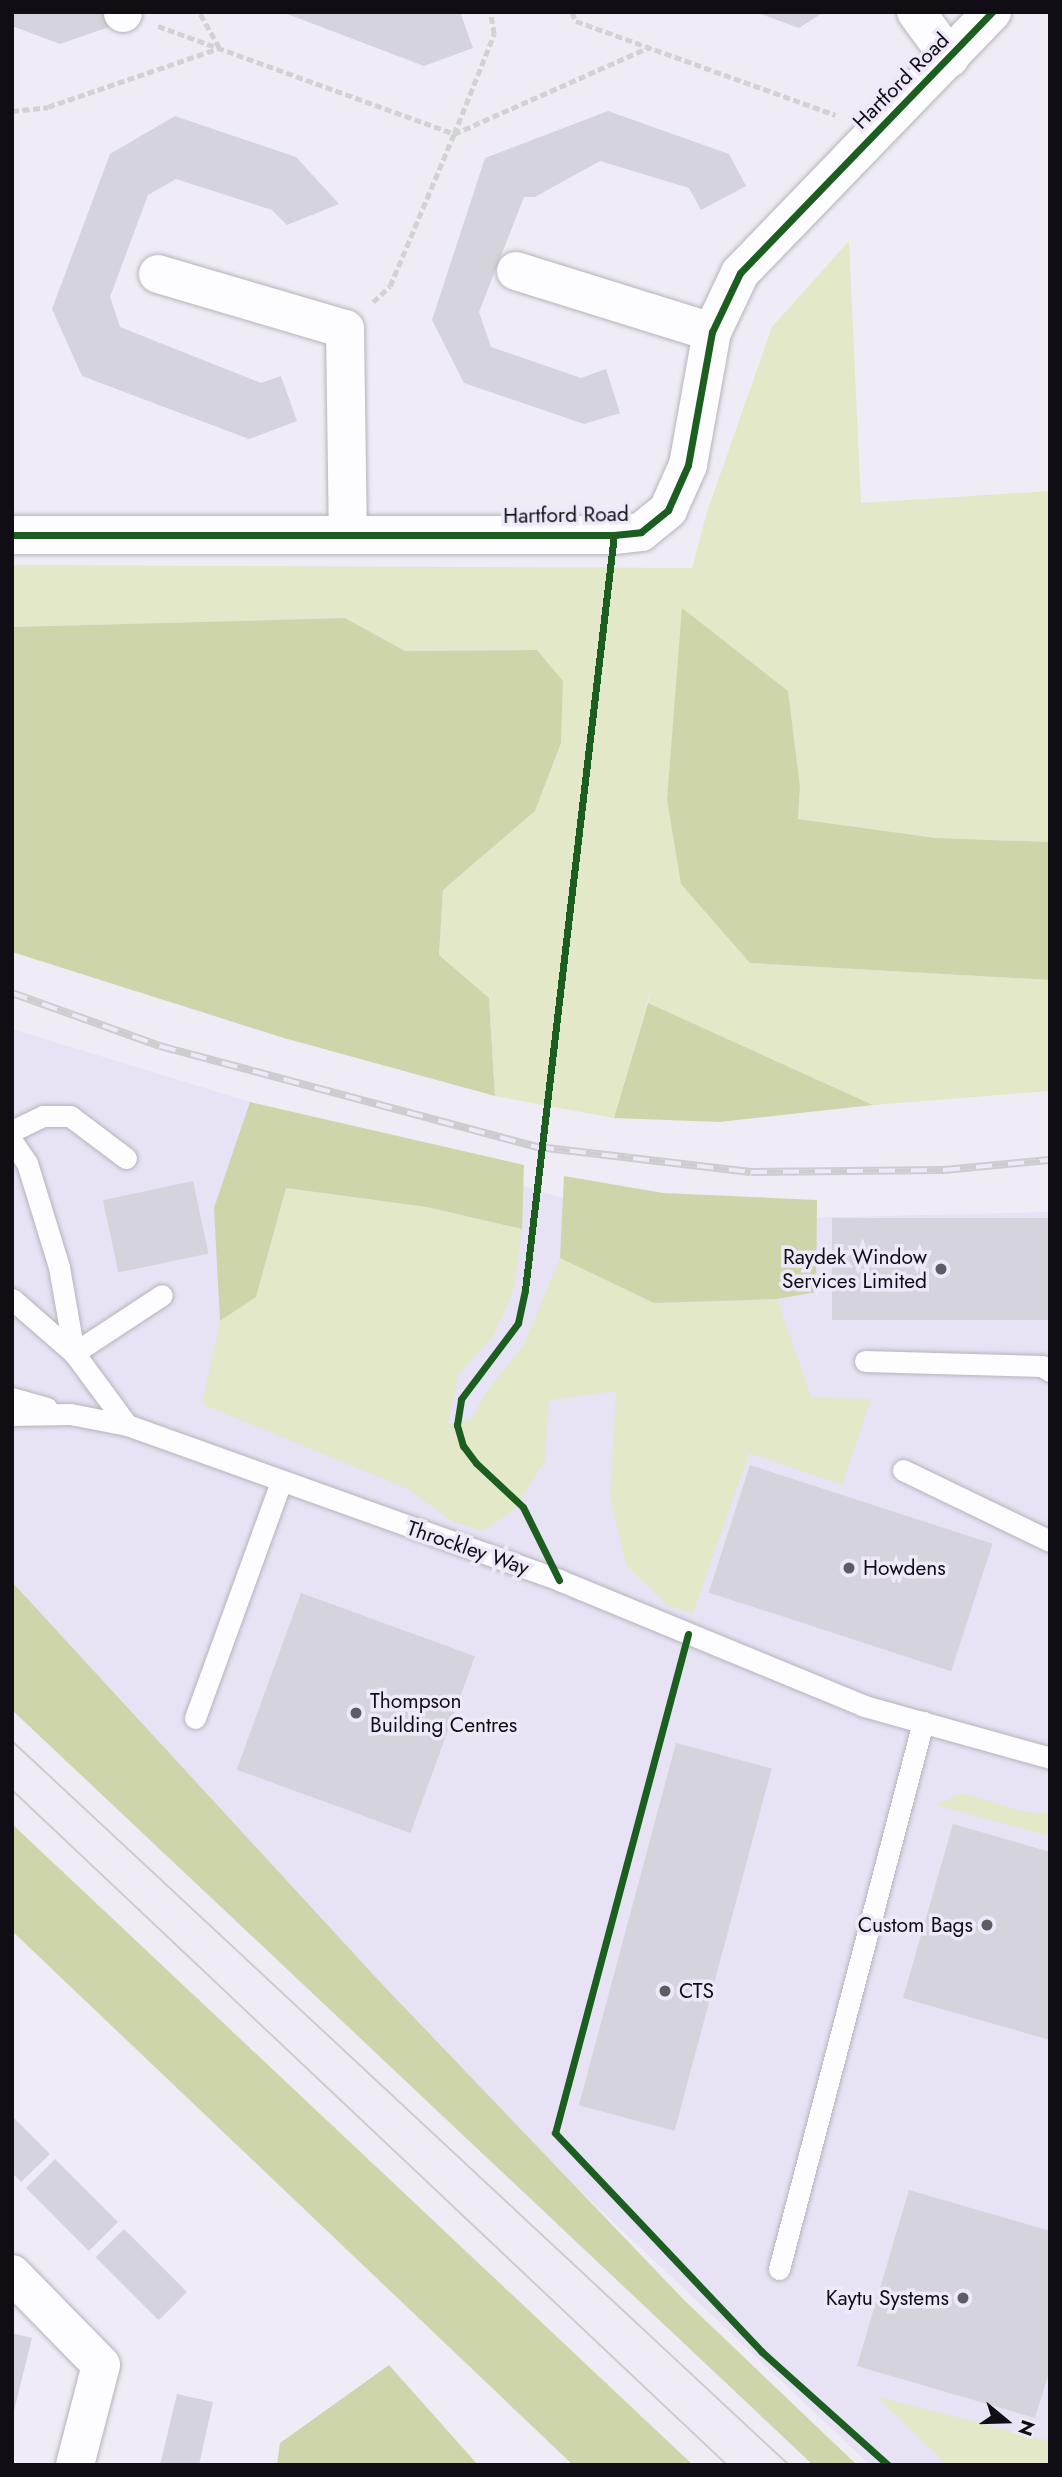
<!DOCTYPE html>
<html>
<head>
<meta charset="utf-8">
<style>
  body { margin:0 }
  #map { position:relative; width:1062px; height:2477px; overflow:hidden; background:#efecf6; font-family:Jost,sans-serif }
  div>[style] { position:absolute }
  .built>* { inset:0; background:#e7e2f4 }
  .green>* { inset:0; background:#e2e8c8 }
  .forest>* { inset:0; background:#ced5aa }
  .building>* { inset:0; background:#d5d3db; transform-origin:0 0 }
  .path>* { height:4.5px; margin-top:-2.25px; transform-origin:0; background:repeating-linear-gradient(90deg,#d2d2d4 0 7px,transparent 0 10.5px) }
  .roads { filter:drop-shadow(0 0 2px #b5b3bb) drop-shadow(0 0 2px #b5b3bb) }
  .lane>* { height:21px; margin:-10.5px; padding:0 10.5px; transform-origin:10.5px; border-radius:10.5px; background:#fdfcfe }
  .street>* { height:38px; margin:-19px; padding:0 19px; transform-origin:19px; border-radius:19px; background:#fdfcfe }
  .tram>* { height:2px; margin:-1px; padding:0 1px; transform-origin:1px; border-radius:1px; background:#cdcccf }
  .rail>* { height:8px; margin-top:-4px; transform-origin:0; background:repeating-linear-gradient(90deg,#ede9f9 0 16px,#cdcccf 0 32px); box-sizing:border-box; border-block:2px solid #cdcccf }
  .cycleway>* { height:7px; margin:-3.5px; padding:0 3.5px; transform-origin:3.5px; border-radius:3.5px; background:#1b5e20 }
  .dots>* { width:19px; height:19px; translate:-50% -50%; box-sizing:border-box; border:4px solid #ede9f9; border-radius:50% }
  span { translate:-50% -50%; white-space:nowrap; text-align:center; line-height:1.15; -webkit-text-stroke:7px #ede9f9; paint-order:stroke }
  .street-label { font-size:21px; color:#100e14 }
  .poi-label { font-size:21px; color:#100e14 }
  .right { translate:-100% -50%; text-align:right }
  .left { translate:0 -50%; text-align:left }
  .frame { position:absolute; inset:0; border:14px solid #100e14; pointer-events:none }
  .north { position:absolute; left:971px; top:2386px; width:70px; height:70px; -webkit-text-stroke:5px #ede9f9; paint-order:stroke; rotate:109deg; font-size:19px; font-weight:700; line-height:28px; text-align:center; color:#100e14 }
  .north::after { content:''; display:block; margin:auto; width:24px; height:32px; background:#100e14; clip-path:polygon(50% 0,100% 100%,50% 72%,0 100%) }
</style>
</head>
<body>
<div id="map">
  <div class="built">
    <i style="clip-path:polygon(12px 1029px,641px 1222px,1050px 1212px,1050px 2465px,870px 2465px,246px 1874px,12px 1622px)"></i>
  </div>
  <div class="green">
    <i style="clip-path:polygon(849px 241px,861px 503px,1050px 491px,1050px 842px,936px 838px,798px 819px,800px 787px,683px 608px,667px 799px,751px 963px,1050px 980px,1050px 1091px,873px 1105px,648px 1003px,653px 983px,614px 1118px,495px 1096px,489px 998px,439px 955px,443px 890px,535px 811px,561px 743px,563px 681px,537px 650px,405px 651px,345px 618px,12px 627px,12px 565px,692px 568px,707px 512px,772px 327px)"></i>
    <i style="clip-path:polygon(286px 1188px,427px 1207px,522px 1229px,514px 1288px,493px 1337px,459px 1373px,448px 1424px,472px 1419px,484px 1395px,524px 1344px,560px 1258px,654px 1303px,777px 1299px,811px 1397px,871px 1399px,842px 1485px,749px 1453px,693px 1613px,669px 1607px,626px 1565px,610px 1497px,616px 1391px,549px 1400px,545px 1461px,513px 1511px,482px 1531px,453px 1522px,408px 1489px,202px 1404px,220px 1321px,256px 1297px)"></i>
    <i style="clip-path:polygon(962px 1793px,1026px 1812px,1050px 1814px,1050px 1836px,935px 1805px)"></i>
    <i style="clip-path:polygon(877px 2397px,1050px 2441px,1050px 2465px,947px 2465px)"></i>
  </div>
  <div class="forest">
    <i style="clip-path:polygon(682px 608px,788px 691px,800px 787px,798px 819px,936px 838px,1050px 842px,1050px 980px,750px 963px,681px 884px,667px 799px)"></i>
    <i style="clip-path:polygon(345px 618px,405px 651px,537px 650px,563px 681px,561px 743px,535px 811px,443px 890px,439px 955px,489px 998px,495px 1096px,284px 1038px,12px 952px,12px 627px)"></i>
    <i style="clip-path:polygon(648px 1003px,873px 1105px,720px 1122px,614px 1118px)"></i>
    <i style="clip-path:polygon(250px 1102px,524px 1165px,522px 1229px,427px 1207px,286px 1188px,256px 1297px,220px 1321px,214px 1208px)"></i>
    <i style="clip-path:polygon(564px 1176px,663px 1193px,817px 1200px,816px 1292px,777px 1299px,654px 1303px,560px 1258px)"></i>
    <i style="clip-path:polygon(12px 1582px,380px 1982px,685px 2301px,857px 2465px,813px 2465px,12px 1710px)"></i>
    <i style="clip-path:polygon(12px 1824px,693px 2465px,573px 2465px,12px 1931px)"></i>
    <i style="clip-path:polygon(389px 2365px,478px 2465px,277px 2465px,280px 2443px)"></i>
  </div>
  <div class="building">
    <i style="clip-path:polygon(12px 12px,104px 12px,109px 27px,60px 44px,12px 26px)"></i>
    <i style="clip-path:polygon(282px 12px,460px 12px,473px 48px,424px 66px)"></i>
    <i style="clip-path:polygon(755px 12px,824px 12px,799px 28px)"></i>
    <i style="clip-path:polygon(608px 111px,729px 154px,746px 186px,701px 210px,689px 188px,600px 161px,535px 197px,524px 197px,479px 312px,491px 347px,581px 378px,606px 369px,620px 413px,584px 424px,464px 383px,432px 320px,485px 158px)"></i>
    <i style="clip-path:polygon(175px 116px,296px 157px,339px 204px,287px 225px,272px 210px,176px 179px,148px 195px,110px 297px,120px 327px,261px 383px,281px 376px,297px 421px,249px 439px,82px 376px,52px 309px,110px 154px)"></i>
    <i style="left:193px;top:1181px;width:74px;height:92px;rotate:78deg"></i>
    <i style="left:832px;top:1218px;width:218px;height:102px"></i>
    <i style="left:750px;top:1465px;width:255px;height:134px;rotate:18deg"></i>
    <i style="left:301px;top:1593px;width:185px;height:188px;rotate:20deg"></i>
    <i style="left:676px;top:1743px;width:99px;height:375px;rotate:15deg"></i>
    <i style="clip-path:polygon(953px 1824px,1050px 1852px,1050px 2040px,903px 1998px)"></i>
    <i style="clip-path:polygon(12px 2116px,50px 2154px,21px 2182px,12px 2173px)"></i>
    <i style="left:55px;top:2159px;width:89px;height:41px;rotate:45deg"></i>
    <i style="clip-path:polygon(909px 2190px,1050px 2231px,1050px 2369px,1035px 2418px,857px 2366px)"></i>
    <i style="left:124px;top:2229px;width:89px;height:40px;rotate:45deg"></i>
    <i style="clip-path:polygon(12px 2333px,32px 2338px,13px 2415px,12px 2414px)"></i>
    <i style="clip-path:polygon(177px 2394px,213px 2402px,199px 2465px,160px 2465px)"></i>
  </div>
  <div class="path">
    <i style="left:572px;top:12px;width:10px;rotate:66deg"></i>
    <i style="left:576px;top:21px;width:276px;rotate:19.9deg"></i>
    <i style="left:158px;top:26px;width:315px;rotate:20deg"></i>
    <i style="left:454px;top:134px;width:108px;rotate:-68.2deg"></i>
    <i style="left:494px;top:34px;width:22px;rotate:-100deg"></i>
    <i style="left:12px;top:111px;width:36px;rotate:-6deg"></i>
    <i style="left:48px;top:107px;width:181px;rotate:-19deg"></i>
    <i style="left:219px;top:48px;width:41px;rotate:-119.1deg"></i>
    <i style="left:373px;top:302px;width:23px;rotate:-43deg"></i>
    <i style="left:390px;top:286px;width:165px;rotate:-67.2deg"></i>
    <i style="left:454px;top:134px;width:214px;rotate:-24deg"></i>
  </div>
  <div class="roads">
    <div class="lane">
      <i style="left:12px;top:1131px;width:34px;rotate:-26deg"></i>
      <i style="left:43px;top:1116px;width:27px"></i>
      <i style="left:70px;top:1116px;width:70px;rotate:36.9deg"></i>
      <i style="left:12px;top:1141px;width:27px;rotate:56deg"></i>
      <i style="left:27px;top:1163px;width:109px;rotate:72.9deg"></i>
      <i style="left:59px;top:1267px;width:87px;rotate:80.1deg"></i>
      <i style="left:12px;top:1299px;width:82px;rotate:41.1deg"></i>
      <i style="left:74px;top:1353px;width:89px;rotate:53.6deg"></i>
      <i style="left:74px;top:1353px;width:105px;rotate:-33.4deg"></i>
      <i style="left:865px;top:1361px;width:177px;rotate:1.6deg"></i>
      <i style="left:1042px;top:1366px;width:9px;rotate:32deg"></i>
      <i style="left:12px;top:1398px;width:36px;rotate:16deg"></i>
      <i style="left:12px;top:1415px;width:58px;rotate:-1deg"></i>
      <i style="left:70px;top:1414px;width:58px;rotate:10.9deg"></i>
      <i style="left:127px;top:1425px;width:459px;rotate:19.7deg"></i>
      <i style="left:559px;top:1580px;width:330px;rotate:22.4deg"></i>
      <i style="left:864px;top:1706px;width:193px;rotate:15.6deg"></i>
      <i style="left:903px;top:1470px;width:163px;rotate:25.8deg"></i>
      <i style="left:195px;top:1718px;width:251px;rotate:-70deg"></i>
      <i style="left:779px;top:2269px;width:566px;rotate:-75.25deg"></i>
    </div>
    <div class="street">
      <i style="left:916px;top:12px;width:57px;rotate:53.5deg"></i>
      <i style="left:123px;top:13px;width:1px;rotate:-90deg"></i>
      <i style="left:516px;top:271px;width:205px;rotate:17.3deg"></i>
      <i style="left:158px;top:274px;width:195px;rotate:16.4deg"></i>
      <i style="left:345px;top:329px;width:203px;rotate:89.2deg"></i>
      <i style="left:12px;top:535px;width:602px"></i>
      <i style="left:614px;top:535px;width:27px;rotate:-6deg"></i>
      <i style="left:641px;top:532px;width:35px;rotate:-39deg"></i>
      <i style="left:668px;top:510px;width:49px;rotate:-66deg"></i>
      <i style="left:688px;top:465px;width:135px;rotate:-79.8deg"></i>
      <i style="left:712px;top:332px;width:65px;rotate:-64.6deg"></i>
      <i style="left:740px;top:273px;width:363px;rotate:-46deg"></i>
      <i style="left:12px;top:2274px;width:127px;rotate:45.6deg"></i>
      <i style="left:101px;top:2365px;width:103px;rotate:104.6deg"></i>
    </div>
  </div>
  <div class="tram">
    <i style="left:12px;top:1741px;width:1062px;rotate:42.98deg"></i>
    <i style="left:12px;top:1790px;width:983px;rotate:43.35deg"></i>
  </div>
  <div class="rail">
    <i style="left:12px;top:993px;width:157px;rotate:19.7deg"></i>
    <i style="left:160px;top:1046px;width:391px;rotate:15deg"></i>
    <i style="left:538px;top:1147px;width:214px;rotate:6.7deg"></i>
    <i style="left:751px;top:1172px;width:193px;rotate:-0.6deg"></i>
    <i style="left:944px;top:1170px;width:106px;rotate:-5.4deg"></i>
  </div>
  <div class="cycleway">
    <i style="left:12px;top:535px;width:602px"></i>
    <i style="left:614px;top:535px;width:27px;rotate:-6deg"></i>
    <i style="left:641px;top:532px;width:35px;rotate:-39deg"></i>
    <i style="left:668px;top:510px;width:49px;rotate:-66deg"></i>
    <i style="left:688px;top:465px;width:135px;rotate:-79.8deg"></i>
    <i style="left:712px;top:332px;width:65px;rotate:-64.6deg"></i>
    <i style="left:740px;top:273px;width:363px;rotate:-46deg"></i>
    <i style="left:559px;top:1580px;width:81px;rotate:-116.3deg"></i>
    <i style="left:523px;top:1507px;width:64px;rotate:-136.9deg"></i>
    <i style="left:476px;top:1463px;width:21px;rotate:-127deg"></i>
    <i style="left:463px;top:1446px;width:22px;rotate:-106deg"></i>
    <i style="left:457px;top:1425px;width:26px;rotate:-81deg"></i>
    <i style="left:461px;top:1399px;width:95px;rotate:-53.1deg"></i>
    <i style="left:518px;top:1323px;width:34px;rotate:-78deg"></i>
    <i style="left:525px;top:1290px;width:760px;rotate:-83.28deg"></i>
    <i style="left:688px;top:1634px;width:516px;rotate:104.92deg"></i>
    <i style="left:555px;top:2133px;width:301px;rotate:46.6deg"></i>
    <i style="left:762px;top:2352px;width:169px;rotate:41.9deg"></i>
  </div>
  <div class="dots">
    <i style="left:941px;top:1269px;background:#5e5c63"></i>
    <i style="left:849px;top:1568px;background:#5e5c63"></i>
    <i style="left:356px;top:1713px;background:#5e5c63"></i>
    <i style="left:987px;top:1925px;background:#5e5c63"></i>
    <i style="left:665px;top:1991px;background:#5e5c63"></i>
    <i style="left:963px;top:2298px;background:#5e5c63"></i>
  </div>
  <div class="street-label">
    <span style="left:901px;top:81px;rotate:-45deg">Hartford Road</span>
    <span style="left:566px;top:515px;rotate:-1deg">Hartford Road</span>
    <span style="left:468px;top:1548px;rotate:19deg">Throckley Way</span>
  </div>
  <div class="poi-label">
    <span class="right" style="left:927px;top:1269px">Raydek Window<br>Services Limited</span>
    <span class="left" style="left:863px;top:1568px">Howdens</span>
    <span class="left" style="left:370px;top:1713px">Thompson<br>Building Centres</span>
    <span class="right" style="left:973px;top:1925px">Custom Bags</span>
    <span class="left" style="left:679px;top:1991px">CTS</span>
    <span class="right" style="left:949px;top:2298px">Kaytu Systems</span>
  </div>
  <div class="frame"></div>
  <div class="north">N</div>
</div>
</body>
</html>
